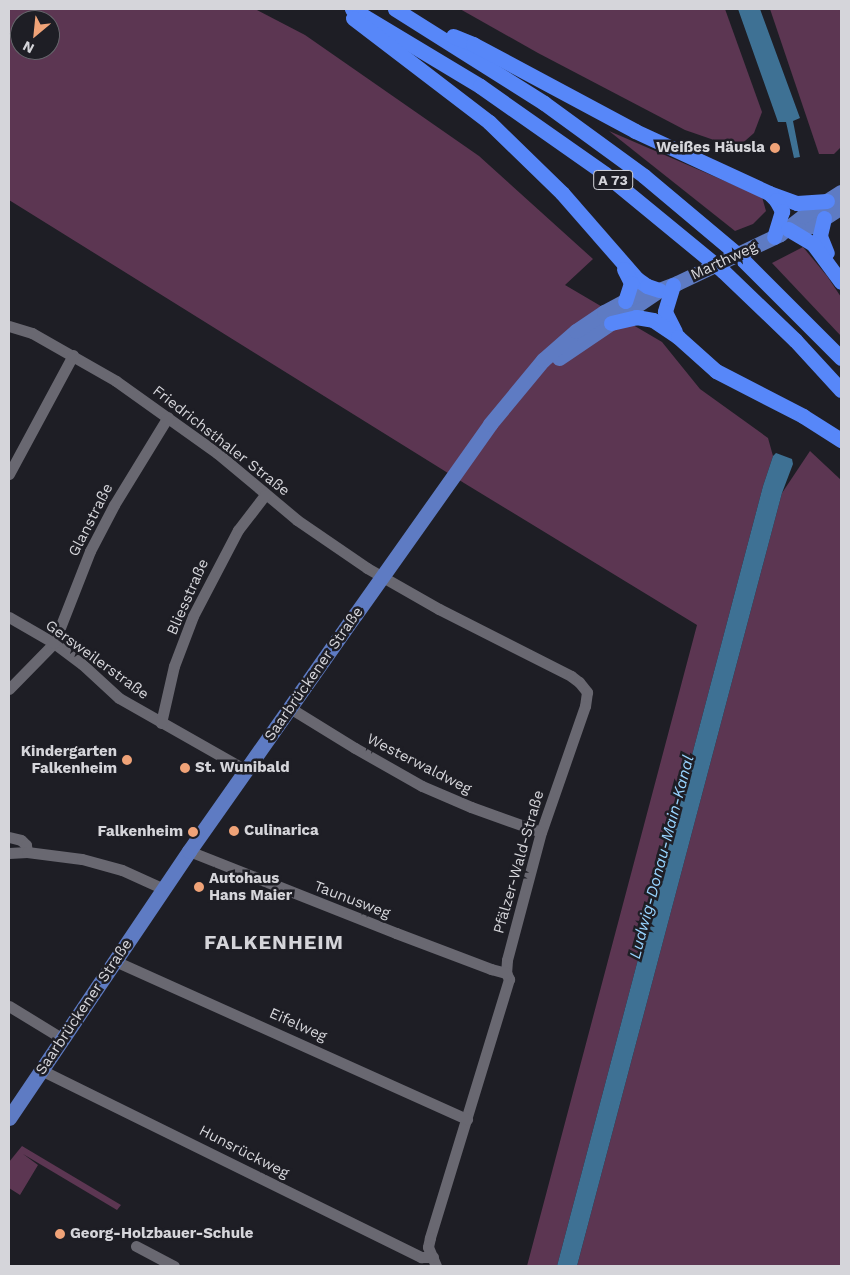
<!DOCTYPE html>
<html>
<head>
<meta charset="utf-8">
<style>
  body { margin:0 }
  #map { position:relative; width:850px; height:1275px; overflow:hidden; background:#1e1e25; font-family:"Work Sans",sans-serif }
  div>[style] { position:absolute }
  .green>* { inset:0; background:#5c3652 }
  .water>* { inset:0; background:#3e7194 }
  .minor>* { height:11px; margin:-5.5px; padding:0 5.5px; transform-origin:5.5px; border-radius:5.5px; background:#696871 }
  .major>* { height:15px; margin:-7.5px; padding:0 7.5px; transform-origin:7.5px; border-radius:7.5px; background:#5e7bc3 }
  .highway>* { height:15px; margin:-7.5px; padding:0 7.5px; transform-origin:7.5px; border-radius:7.5px; background:#5787f9 }
  .dots>* { width:14px; height:14px; translate:-50% -50%; box-sizing:border-box; border:2px solid #1e1e25; border-radius:50% }
  span { translate:-50% -50%; white-space:nowrap; text-align:center; line-height:1.15; -webkit-text-stroke:5px #1e1e25; paint-order:stroke }
  .shield-label span { padding:1px 4px; background:#1e1e25; border:1px solid; border-radius:4px; -webkit-text-stroke-width:0 }
  .shield-label { font-size:14px; color:#d5d5da; font-weight:700 }
  .poi-label { font-size:15px; color:#d5d5da; font-weight:700 }
  .right { translate:-100% -50%; text-align:right }
  .left { translate:0 -50%; text-align:left }
  .street-label { font-size:15px; color:#d5d5da }
  .water-label { font-size:16px; color:#98d4ff; font-style:italic }
  .district-label { font-size:20px; color:#d5d5da; font-weight:700; letter-spacing:1px }
  .frame { position:absolute; inset:0; border:10px solid #d5d5da; pointer-events:none }
  .north { position:absolute; left:10px; top:10px; width:50px; height:50px; box-sizing:border-box; background:#1e1e25; border:1px solid #67676d; border-radius:50%; rotate:208deg; font-size:14px; font-weight:700; line-height:20px; text-align:center; color:#d5d5da }
  .north::after { content:''; display:block; margin:auto; width:18px; height:22px; background:#f0a378; clip-path:polygon(50% 0,100% 100%,50% 72%,0 100%) }
</style>
</head>
<body>
<div id="map">
  <div class="green">
    <i style="clip-path:polygon(evenodd,9px 9px,255px 9px,305px 35px,479px 156px,593px 259px,565px 285px,662px 342px,700px 389px,768px 438px,773px 456px,763px 486px,557px 1266px,527px 1266px,697px 625px,464px 483px,9px 200px,9px 9px,20px 20px,50px 20px,50px 50px,20px 50px,20px 20px)"></i>
    <i style="clip-path:polygon(460px 9px,725px 9px,762px 112px,754px 133px,737px 148px,685px 130px,538px 53px)"></i>
    <i style="clip-path:polygon(770px 9px,841px 9px,841px 147px,834px 154px,819px 154px)"></i>
    <i style="clip-path:polygon(609px 131px,762px 197px,766px 211px,753px 224px,735px 231px)"></i>
    <i style="clip-path:polygon(803px 247px,827px 276px,841px 297px,841px 336px,772px 263px)"></i>
    <i style="clip-path:polygon(810px 451px,841px 480px,841px 1266px,577px 1266px,782px 493px)"></i>
    <i style="clip-path:polygon(22px 1146px,121px 1205px,117px 1210px,23px 1154px,38px 1165px,20px 1195px,9px 1188px,9px 1162px)"></i>
  </div>
  <div class="water">
    <i style="clip-path:polygon(738px 9px,760px 9px,800px 118px,793px 121px,800px 157px,794px 158px,786px 122px,778px 122px)"></i>
    <i style="clip-path:polygon(776px 453px,792px 459px,793px 464px,782px 493px,577px 1266px,557px 1266px,763px 486px,773px 456px)"></i>
  </div>
  <div class="minor">
    <i style="left:9px;top:326px;width:24px;rotate:17deg"></i>
    <i style="left:32px;top:333px;width:97px;rotate:29.7deg"></i>
    <i style="left:116px;top:381px;width:124px;rotate:35.5deg"></i>
    <i style="left:217px;top:453px;width:104px;rotate:39.9deg"></i>
    <i style="left:297px;top:520px;width:85px;rotate:34.4deg"></i>
    <i style="left:367px;top:568px;width:83px;rotate:29.7deg"></i>
    <i style="left:439px;top:609px;width:148px;rotate:26.9deg"></i>
    <i style="left:571px;top:676px;width:10px;rotate:37deg"></i>
    <i style="left:579px;top:682px;width:13px;rotate:51deg"></i>
    <i style="left:587px;top:692px;width:14px;rotate:98deg"></i>
    <i style="left:585px;top:706px;width:133px;rotate:109.2deg"></i>
    <i style="left:541px;top:832px;width:132px;rotate:104.9deg"></i>
    <i style="left:507px;top:960px;width:13px;rotate:94deg"></i>
    <i style="left:506px;top:973px;width:7px;rotate:63deg"></i>
    <i style="left:509px;top:979px;width:271px;rotate:107deg"></i>
    <i style="left:430px;top:1238px;width:9px;rotate:103deg"></i>
    <i style="left:428px;top:1247px;width:21px;rotate:67deg"></i>
    <i style="left:9px;top:474px;width:135px;rotate:-61.7deg"></i>
    <i style="left:9px;top:617px;width:52px;rotate:30deg"></i>
    <i style="left:54px;top:643px;width:35px;rotate:37deg"></i>
    <i style="left:82px;top:664px;width:50px;rotate:42.6deg"></i>
    <i style="left:119px;top:698px;width:146px;rotate:29.6deg"></i>
    <i style="left:9px;top:689px;width:64px;rotate:-45.6deg"></i>
    <i style="left:54px;top:643px;width:99px;rotate:-68.6deg"></i>
    <i style="left:90px;top:551px;width:52px;rotate:-62.4deg"></i>
    <i style="left:114px;top:505px;width:103px;rotate:-58.5deg"></i>
    <i style="left:290px;top:708px;width:76px;rotate:31.6deg"></i>
    <i style="left:355px;top:748px;width:77px;rotate:29.6deg"></i>
    <i style="left:422px;top:786px;width:53px;rotate:23.2deg"></i>
    <i style="left:471px;top:807px;width:74px;rotate:19.7deg"></i>
    <i style="left:161px;top:723px;width:58px;rotate:-77.2deg"></i>
    <i style="left:174px;top:666px;width:53px;rotate:-69.2deg"></i>
    <i style="left:193px;top:616px;width:97px;rotate:-62.4deg"></i>
    <i style="left:238px;top:530px;width:44px;rotate:-52.4deg"></i>
    <i style="left:9px;top:837px;width:12px;rotate:14deg"></i>
    <i style="left:21px;top:840px;width:7px;rotate:45deg"></i>
    <i style="left:26px;top:845px;width:7px;rotate:82deg"></i>
    <i style="left:189px;top:851px;width:223px;rotate:21.6deg"></i>
    <i style="left:396px;top:933px;width:102px;rotate:20.8deg"></i>
    <i style="left:491px;top:969px;width:16px;rotate:15deg"></i>
    <i style="left:9px;top:853px;width:18px;rotate:-3deg"></i>
    <i style="left:27px;top:852px;width:55px;rotate:7.3deg"></i>
    <i style="left:82px;top:859px;width:41px;rotate:15.4deg"></i>
    <i style="left:122px;top:870px;width:46px;rotate:24.3deg"></i>
    <i style="left:115px;top:961px;width:386px;rotate:24.2deg"></i>
    <i style="left:9px;top:1006px;width:63px;rotate:31.4deg"></i>
    <i style="left:41px;top:1070px;width:424px;rotate:26.2deg"></i>
    <i style="left:421px;top:1257px;width:12px"></i>
    <i style="left:136px;top:1246px;width:43px;rotate:27.8deg"></i>
  </div>
  <div class="major">
    <i style="left:788px;top:229px;width:24px;rotate:-7deg"></i>
    <i style="left:812px;top:226px;width:35px;rotate:-33deg"></i>
    <i style="left:559px;top:358px;width:120px;rotate:-34.1deg"></i>
    <i style="left:9px;top:1118px;width:322px;rotate:-56deg"></i>
    <i style="left:189px;top:851px;width:289px;rotate:-54.9deg"></i>
    <i style="left:355px;top:615px;width:234px;rotate:-54.7deg"></i>
    <i style="left:490px;top:424px;width:83px;rotate:-50.4deg"></i>
    <i style="left:543px;top:360px;width:44px;rotate:-41.3deg"></i>
    <i style="left:576px;top:331px;width:34px;rotate:-34deg"></i>
    <i style="left:604px;top:312px;width:38px;rotate:-28deg"></i>
    <i style="left:638px;top:294px;width:21px;rotate:-11deg"></i>
    <i style="left:659px;top:290px;width:19px;rotate:-21deg"></i>
    <i style="left:677px;top:283px;width:114px;rotate:-25.4deg"></i>
    <i style="left:780px;top:234px;width:29px;rotate:-38deg"></i>
    <i style="left:803px;top:216px;width:45px;rotate:-32.3deg"></i>
  </div>
  <div class="highway">
    <i style="left:352px;top:9px;width:149px;rotate:31deg"></i>
    <i style="left:480px;top:86px;width:153px;rotate:35.1deg"></i>
    <i style="left:605px;top:174px;width:153px;rotate:39.4deg"></i>
    <i style="left:723px;top:271px;width:100px;rotate:43.8deg"></i>
    <i style="left:795px;top:340px;width:68px;rotate:47.4deg"></i>
    <i style="left:395px;top:9px;width:176px;rotate:32.2deg"></i>
    <i style="left:544px;top:103px;width:124px;rotate:36.1deg"></i>
    <i style="left:644px;top:176px;width:121px;rotate:40deg"></i>
    <i style="left:737px;top:254px;width:147px;rotate:45deg"></i>
    <i style="left:353px;top:18px;width:171px;rotate:37.4deg"></i>
    <i style="left:489px;top:122px;width:102px;rotate:44.2deg"></i>
    <i style="left:562px;top:193px;width:114px;rotate:48.9deg"></i>
    <i style="left:637px;top:279px;width:12px;rotate:35deg"></i>
    <i style="left:647px;top:286px;width:13px;rotate:18deg"></i>
    <i style="left:453px;top:36px;width:22px;rotate:22deg"></i>
    <i style="left:473px;top:44px;width:184px;rotate:28.2deg"></i>
    <i style="left:635px;top:131px;width:148px;rotate:24.8deg"></i>
    <i style="left:769px;top:193px;width:30px;rotate:20deg"></i>
    <i style="left:797px;top:203px;width:30px;rotate:-4deg"></i>
    <i style="left:770px;top:194px;width:8px;rotate:45deg"></i>
    <i style="left:776px;top:200px;width:13px;rotate:61deg"></i>
    <i style="left:782px;top:211px;width:27px;rotate:107deg"></i>
    <i style="left:824px;top:218px;width:18px;rotate:103deg"></i>
    <i style="left:820px;top:236px;width:18px;rotate:68deg"></i>
    <i style="left:788px;top:229px;width:29px;rotate:31deg"></i>
    <i style="left:813px;top:244px;width:47px;rotate:53.6deg"></i>
    <i style="left:624px;top:269px;width:16px;rotate:63deg"></i>
    <i style="left:631px;top:283px;width:19px;rotate:108deg"></i>
    <i style="left:673px;top:285px;width:28px;rotate:107deg"></i>
    <i style="left:665px;top:312px;width:22px;rotate:63deg"></i>
    <i style="left:611px;top:323px;width:26px;rotate:-13deg"></i>
    <i style="left:636px;top:317px;width:17px;rotate:10deg"></i>
    <i style="left:653px;top:320px;width:30px;rotate:34deg"></i>
    <i style="left:678px;top:337px;width:51px;rotate:41.8deg"></i>
    <i style="left:716px;top:371px;width:98px;rotate:27.3deg"></i>
    <i style="left:803px;top:416px;width:45px;rotate:32.3deg"></i>
  </div>
  <div class="dots">
    <i style="left:775px;top:148px;background:#f0a378"></i>
    <i style="left:127px;top:760px;background:#f0a378"></i>
    <i style="left:185px;top:768px;background:#f0a378"></i>
    <i style="left:234px;top:831px;background:#f0a378"></i>
    <i style="left:193px;top:832px;background:#f0a378"></i>
    <i style="left:199px;top:887px;background:#f0a378"></i>
    <i style="left:60px;top:1234px;background:#f0a378"></i>
  </div>
  <div class="shield-label">
    <span style="left:613px;top:180px">A 73</span>
  </div>
  <div class="poi-label">
    <span class="right" style="left:765px;top:148px">Weißes Häusla</span>
    <span class="right" style="left:117px;top:760px">Kindergarten<br>Falkenheim</span>
    <span class="left" style="left:195px;top:768px">St. Wunibald</span>
    <span class="left" style="left:244px;top:831px">Culinarica</span>
    <span class="right" style="left:183px;top:832px">Falkenheim</span>
    <span class="left" style="left:209px;top:887px">Autohaus<br>Hans Maier</span>
    <span class="left" style="left:70px;top:1234px">Georg-Holzbauer-Schule</span>
  </div>
  <div class="street-label">
    <span style="left:724px;top:261px;rotate:-25deg">Marthweg</span>
    <span style="left:221px;top:441px;rotate:38deg">Friedrichsthaler Straße</span>
    <span style="left:91px;top:520px;rotate:-63deg">Glanstraße</span>
    <span style="left:188px;top:597px;rotate:-66deg">Bliesstraße</span>
    <span style="left:97px;top:660px;rotate:36deg">Gersweilerstraße</span>
    <span style="left:314px;top:674px;rotate:-55deg">Saarbrückener Straße</span>
    <span style="left:419px;top:764px;rotate:27deg">Westerwaldweg</span>
    <span style="left:519px;top:862px;rotate:-74deg">Pfälzer-Wald-Straße</span>
    <span style="left:352px;top:900px;rotate:21deg">Taunusweg</span>
    <span style="left:84px;top:1007px;rotate:-56deg">Saarbrückener Straße</span>
    <span style="left:298px;top:1025px;rotate:24deg">Eifelweg</span>
    <span style="left:244px;top:1152px;rotate:27deg">Hunsrückweg</span>
  </div>
  <div class="water-label">
    <span style="left:662px;top:857px;rotate:-75deg">Ludwig-Donau-Main-Kanal</span>
  </div>
  <div class="district-label">
    <span style="left:274px;top:942px">FALKENHEIM</span>
  </div>
  <div class="frame"></div>
  <div class="north">N</div>
</div>
</body>
</html>
